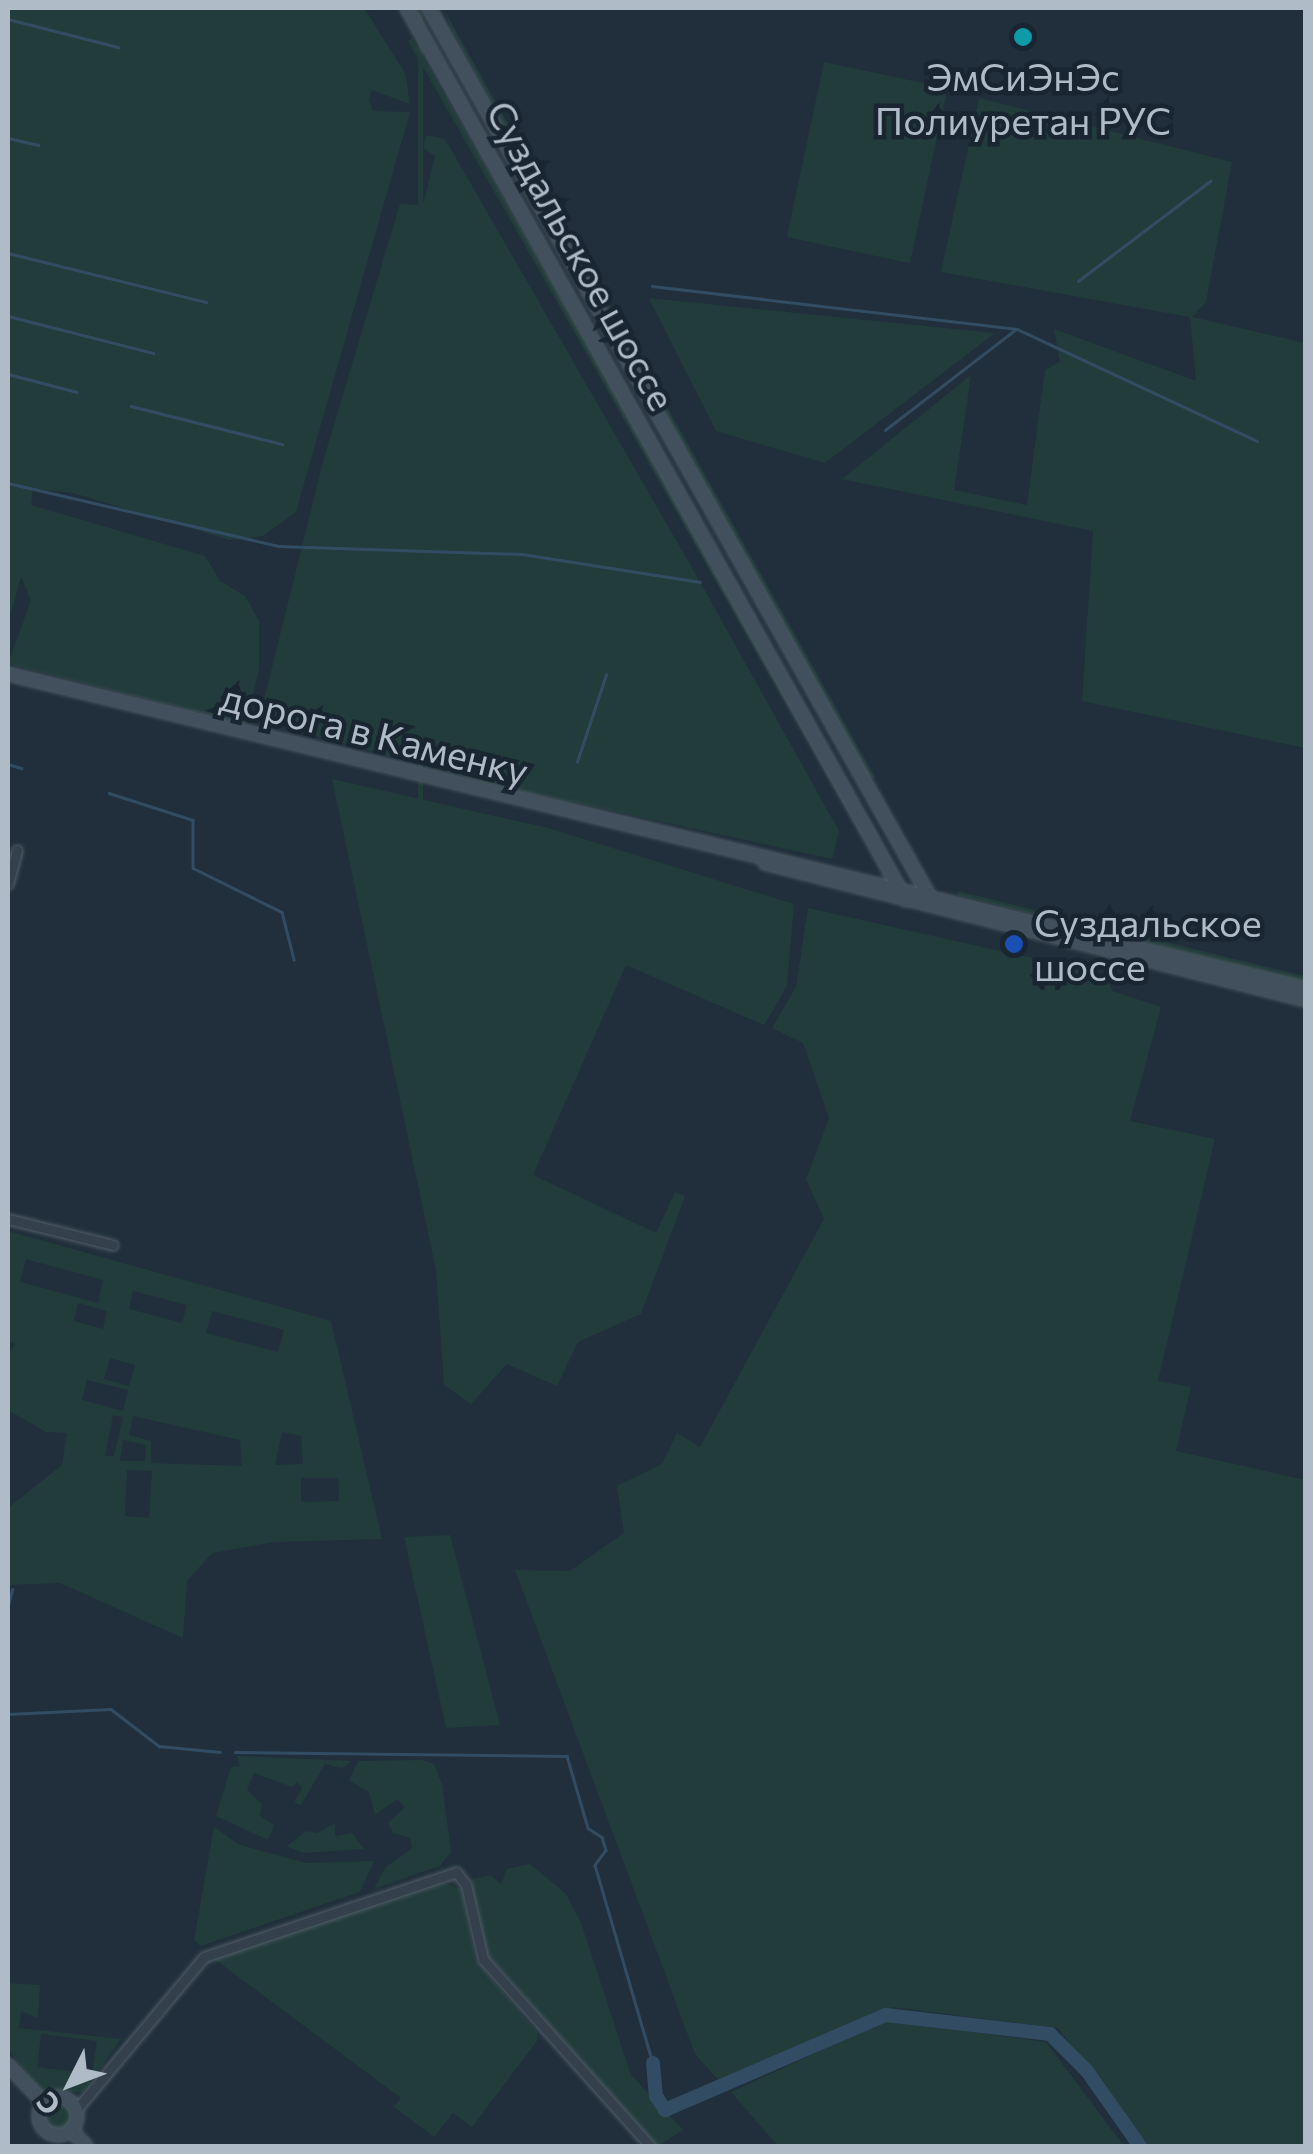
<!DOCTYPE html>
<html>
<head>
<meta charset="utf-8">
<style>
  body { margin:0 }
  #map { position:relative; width:1313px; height:2154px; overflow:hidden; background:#202f3b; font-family:Commissioner,sans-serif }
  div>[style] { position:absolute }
  .green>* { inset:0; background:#223c3b; transform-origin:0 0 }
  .round { border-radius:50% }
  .stream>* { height:2.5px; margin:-1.25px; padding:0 1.25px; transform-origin:1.25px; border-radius:1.25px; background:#324d63 }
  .river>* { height:14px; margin:-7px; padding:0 7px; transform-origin:7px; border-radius:7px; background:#324d63 }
  .roads { filter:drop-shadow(0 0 2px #525e69) drop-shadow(0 0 2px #525e69) }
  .street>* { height:9px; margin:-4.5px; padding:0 4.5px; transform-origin:4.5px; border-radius:4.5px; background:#34404b }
  .secondary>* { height:12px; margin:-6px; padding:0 6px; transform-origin:6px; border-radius:6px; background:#42505e }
  .secondary>.ring { margin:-6px; padding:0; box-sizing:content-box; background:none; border:12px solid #42505e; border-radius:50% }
  .dots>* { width:28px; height:28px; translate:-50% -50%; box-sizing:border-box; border:5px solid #192530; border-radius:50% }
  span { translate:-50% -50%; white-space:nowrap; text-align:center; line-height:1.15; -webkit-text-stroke:9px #192530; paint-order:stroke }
  .poi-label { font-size:38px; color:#afbbc7 }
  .left { translate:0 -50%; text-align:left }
  .street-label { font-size:38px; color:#afbbc7 }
  .frame { position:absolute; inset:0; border:10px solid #afbbc7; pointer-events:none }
  .north { position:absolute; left:20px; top:2034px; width:100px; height:100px; -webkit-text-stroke:8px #192530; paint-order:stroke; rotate:228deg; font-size:28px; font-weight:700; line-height:40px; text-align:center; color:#afbbc7 }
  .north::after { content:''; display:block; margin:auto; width:35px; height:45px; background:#afbbc7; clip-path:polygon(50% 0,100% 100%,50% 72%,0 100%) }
</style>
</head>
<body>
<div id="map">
  <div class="green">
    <i style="clip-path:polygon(8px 8px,364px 8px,405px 73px,410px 104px,372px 90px,369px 101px,373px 111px,410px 112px,296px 512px,263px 536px,230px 540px,73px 493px,33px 489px,31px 505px,205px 556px,220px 581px,245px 596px,259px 621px,259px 669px,246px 724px,8px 664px,31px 600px,21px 577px,8px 623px)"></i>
    <i style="left:418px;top:8px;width:5px;height:975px"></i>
    <i style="clip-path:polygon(443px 8px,875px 777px,870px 780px,453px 33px)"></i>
    <i style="clip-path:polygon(412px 38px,825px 760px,869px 849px,408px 41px)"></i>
    <i style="left:824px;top:62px;width:126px;height:179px;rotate:12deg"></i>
    <i style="clip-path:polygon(979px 98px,1232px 162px,1206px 302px,1192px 317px,1305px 343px,1305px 748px,1082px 701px,1093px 531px,842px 479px,971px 375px,954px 490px,1027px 505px,1045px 370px,1060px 362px,1054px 329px,1196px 381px,1190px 317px,941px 272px)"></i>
    <i style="clip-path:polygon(426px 135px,445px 139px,700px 582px,839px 831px,832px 859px,494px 785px,259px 720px,324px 458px,400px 204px,423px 205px,435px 156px,423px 148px)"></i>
    <i style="clip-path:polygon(649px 298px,995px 333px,825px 463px,716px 431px)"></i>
    <i style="clip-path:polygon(332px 779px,548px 828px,794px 904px,787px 986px,764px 1025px,626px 965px,533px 1175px,656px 1233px,675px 1192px,685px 1196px,641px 1314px,578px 1342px,557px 1386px,507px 1364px,471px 1404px,444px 1385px,436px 1270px)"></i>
    <i style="clip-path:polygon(958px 891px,1305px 976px,1305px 982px,957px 895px)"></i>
    <i style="clip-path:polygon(808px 908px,1107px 975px,1112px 991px,1161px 1007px,1130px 1121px,1215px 1139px,1158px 1381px,1191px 1387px,1176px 1451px,1305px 1480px,1305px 2146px,1146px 2146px,1058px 2028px,892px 2007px,720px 2082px,695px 2054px,515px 1570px,570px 1571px,624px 1533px,617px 1486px,662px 1464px,677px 1433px,700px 1447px,824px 1219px,806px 1179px,829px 1118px,803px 1043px,772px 1028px,796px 987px)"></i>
    <i style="clip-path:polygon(evenodd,8px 1231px,331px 1321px,382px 1539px,274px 1542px,212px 1553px,187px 1581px,183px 1638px,60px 1583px,8px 1585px,8px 1508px,62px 1465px,67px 1433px,46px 1432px,8px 1410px,8px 1355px,15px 1344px,8px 1341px,8px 1231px,26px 1259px,103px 1280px,98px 1303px,20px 1282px,26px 1259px,8px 1231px,133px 1291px,187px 1305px,182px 1323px,129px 1309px,133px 1291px,8px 1231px,78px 1303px,107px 1311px,103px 1329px,74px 1321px,78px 1303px,8px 1231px,212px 1311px,284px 1330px,278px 1352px,206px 1333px,212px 1311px,8px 1231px,110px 1358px,135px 1365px,129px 1386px,104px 1379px,110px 1358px,8px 1231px,87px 1380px,128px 1390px,123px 1411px,82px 1400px,87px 1380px,8px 1231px,113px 1415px,123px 1417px,114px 1456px,105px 1456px,113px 1415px,8px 1231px,133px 1416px,240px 1440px,242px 1466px,151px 1463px,151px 1441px,129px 1435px,133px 1416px,8px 1231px,282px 1432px,301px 1436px,303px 1464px,275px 1465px,282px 1432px,8px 1231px,123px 1440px,146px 1445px,145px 1461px,120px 1461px,123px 1440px,8px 1231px,127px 1470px,152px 1471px,149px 1518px,125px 1516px,127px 1470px,8px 1231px,301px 1478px,338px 1478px,339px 1501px,301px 1502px,301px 1478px)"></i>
    <i style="clip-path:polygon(450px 1535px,500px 1725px,446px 1728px,404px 1537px)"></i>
    <i style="clip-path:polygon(237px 1756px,352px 1761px,342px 1768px,325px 1764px,301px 1805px,294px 1803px,302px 1788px,297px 1782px,292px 1787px,254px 1773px,247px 1790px,262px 1804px,260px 1816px,274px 1825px,268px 1840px,216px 1816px,231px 1767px,240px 1766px)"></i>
    <i style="clip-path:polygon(423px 1760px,434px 1764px,442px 1784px,451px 1852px,440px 1866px,374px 1889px,385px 1868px,412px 1848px,410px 1838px,393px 1833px,388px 1823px,405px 1807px,397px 1799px,375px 1815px,369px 1792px,349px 1780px,358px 1761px)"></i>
    <i style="clip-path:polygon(335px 1823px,335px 1836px,352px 1833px,364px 1849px,303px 1853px,287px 1846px,306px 1831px,317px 1833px)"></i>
    <i style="clip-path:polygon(214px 1827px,240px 1845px,306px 1863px,374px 1861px,360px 1892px,201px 1946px,194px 1940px)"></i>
    <i style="clip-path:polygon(530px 1864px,566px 1894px,581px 1923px,631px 2075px,683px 2130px,658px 2146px,488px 1955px,471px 1880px,490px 1875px,501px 1884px,507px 1869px)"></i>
    <i style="clip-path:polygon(435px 1880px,461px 1889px,476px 1961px,537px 2032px,537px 2041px,472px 2127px,453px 2113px,434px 2137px,394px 2107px,401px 2098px,213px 1958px)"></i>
    <i style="clip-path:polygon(evenodd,8px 1983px,40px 1985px,38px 2018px,21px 2011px,19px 2028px,121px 2039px,83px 2092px,40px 2091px,8px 2049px,8px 1983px,41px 2034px,97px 2041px,92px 2074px,37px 2067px,41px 2034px)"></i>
    <i style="clip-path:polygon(886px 2021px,1046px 2042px,1124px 2146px,778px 2146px,731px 2092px)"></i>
    <i class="round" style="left:45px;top:2104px;width:26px;height:26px"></i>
  </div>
  <div class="stream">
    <i style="left:8px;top:19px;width:114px;rotate:14.3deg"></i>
    <i style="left:8px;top:138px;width:31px;rotate:13deg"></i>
    <i style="left:8px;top:253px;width:204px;rotate:13.9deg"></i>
    <i style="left:1078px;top:281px;width:166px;rotate:-37.1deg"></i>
    <i style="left:652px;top:286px;width:368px;rotate:6.7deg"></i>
    <i style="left:1017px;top:329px;width:265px;rotate:25deg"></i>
    <i style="left:8px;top:316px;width:150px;rotate:14.3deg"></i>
    <i style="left:8px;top:374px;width:71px;rotate:14.6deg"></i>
    <i style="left:131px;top:406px;width:156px;rotate:14.1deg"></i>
    <i style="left:885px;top:430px;width:164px;rotate:-37.6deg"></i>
    <i style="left:8px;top:483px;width:277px;rotate:13.1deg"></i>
    <i style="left:278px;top:546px;width:244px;rotate:1.9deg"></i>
    <i style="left:522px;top:554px;width:180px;rotate:8.9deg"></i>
    <i style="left:577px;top:762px;width:92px;rotate:-71.6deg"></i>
    <i style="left:8px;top:764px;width:14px;rotate:17deg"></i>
    <i style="left:109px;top:793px;width:88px;rotate:17.8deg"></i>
    <i style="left:193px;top:820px;width:48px;rotate:90deg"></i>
    <i style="left:193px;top:868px;width:99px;rotate:26.3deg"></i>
    <i style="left:282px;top:912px;width:49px;rotate:75.7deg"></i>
    <i style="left:8px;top:1605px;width:16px;rotate:-75deg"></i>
    <i style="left:8px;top:1714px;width:103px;rotate:-2.8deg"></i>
    <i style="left:111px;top:1709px;width:61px;rotate:37.6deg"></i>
    <i style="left:159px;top:1746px;width:61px;rotate:5.6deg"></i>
    <i style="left:235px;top:1752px;width:332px;rotate:0.7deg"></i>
    <i style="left:567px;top:1756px;width:75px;rotate:73.7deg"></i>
    <i style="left:588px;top:1828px;width:17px;rotate:33deg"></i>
    <i style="left:602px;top:1837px;width:14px;rotate:73deg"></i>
    <i style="left:606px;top:1850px;width:19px;rotate:126deg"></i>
    <i style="left:595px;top:1865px;width:206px;rotate:73.7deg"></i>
  </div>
  <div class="river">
    <i style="left:653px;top:2063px;width:33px;rotate:85deg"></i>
    <i style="left:656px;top:2096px;width:17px;rotate:57deg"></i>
    <i style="left:665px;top:2110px;width:241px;rotate:-23.3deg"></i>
    <i style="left:886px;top:2015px;width:165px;rotate:6.6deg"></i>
    <i style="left:1050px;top:2034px;width:52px;rotate:45deg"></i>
    <i style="left:1087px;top:2071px;width:92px;rotate:54.8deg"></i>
  </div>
  <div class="roads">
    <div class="street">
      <i style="left:8px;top:884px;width:35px;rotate:-75deg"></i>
      <i style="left:8px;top:1219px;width:108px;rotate:13.9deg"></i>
      <i style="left:76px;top:2110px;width:199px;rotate:-50.1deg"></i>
      <i style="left:204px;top:1957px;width:266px;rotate:-18.6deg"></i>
      <i style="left:456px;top:1872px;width:16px;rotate:52deg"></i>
      <i style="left:466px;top:1885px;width:76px;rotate:77.1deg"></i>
      <i style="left:483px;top:1959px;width:251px;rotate:48.2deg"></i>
    </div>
    <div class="secondary">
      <i style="left:407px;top:8px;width:1022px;rotate:60.78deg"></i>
      <i style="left:429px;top:8px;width:1017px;rotate:60.61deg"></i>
      <i style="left:8px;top:674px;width:1336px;rotate:13.64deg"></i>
      <i style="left:765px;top:863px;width:558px;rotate:14.21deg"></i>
      <i style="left:8px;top:2065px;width:52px;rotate:46.5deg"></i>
      <i class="ring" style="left:39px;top:2097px;width:26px;height:26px"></i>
      <i style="left:71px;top:2130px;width:22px;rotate:47deg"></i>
    </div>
  </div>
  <div class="dots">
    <i style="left:1023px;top:37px;background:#0f9aa8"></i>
    <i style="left:1014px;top:944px;background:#1a4fb4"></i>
  </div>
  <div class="poi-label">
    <span style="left:1023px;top:98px">ЭмСиЭнЭс<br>Полиуретан РУС</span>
    <span class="left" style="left:1034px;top:944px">Суздальское<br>шоссе</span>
  </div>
  <div class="street-label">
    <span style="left:582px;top:255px;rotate:61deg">Суздальское шоссе</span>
    <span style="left:375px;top:733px;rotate:14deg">дорога в Каменку</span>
  </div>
  <div class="frame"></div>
  <div class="north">С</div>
</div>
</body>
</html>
